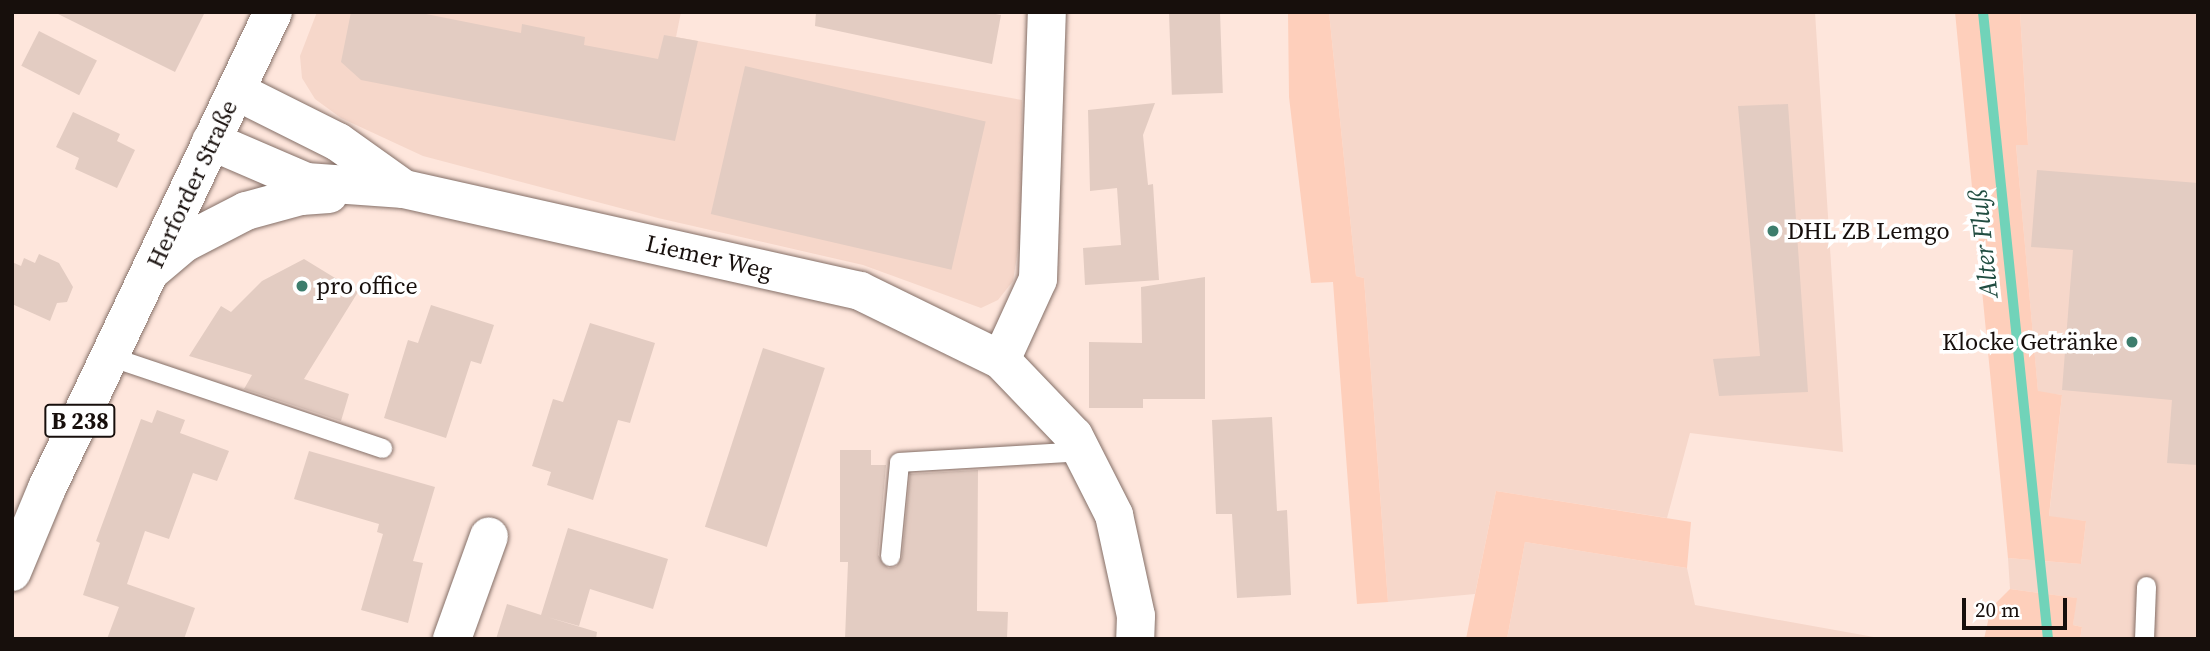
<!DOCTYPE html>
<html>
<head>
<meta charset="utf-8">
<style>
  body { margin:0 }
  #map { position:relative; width:2210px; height:651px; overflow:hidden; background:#fee6dc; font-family:"Source Serif 4",serif }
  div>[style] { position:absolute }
  .built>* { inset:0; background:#f6d7ca }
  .green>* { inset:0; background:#fecfbb }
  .stream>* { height:10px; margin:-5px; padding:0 5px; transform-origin:5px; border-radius:5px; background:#71d3b9 }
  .building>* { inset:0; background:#e3ccc2; transform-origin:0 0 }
  .roads { filter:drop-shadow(0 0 2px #846f67) drop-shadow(0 0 2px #846f67) }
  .lane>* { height:19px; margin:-9.5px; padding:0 9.5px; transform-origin:9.5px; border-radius:9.5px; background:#fff }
  .street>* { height:38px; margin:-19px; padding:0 19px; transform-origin:19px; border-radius:19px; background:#fff }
  .primary>* { height:38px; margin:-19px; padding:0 19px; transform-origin:19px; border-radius:19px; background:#fff }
  .dots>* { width:19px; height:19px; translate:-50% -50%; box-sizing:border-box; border:4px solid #fff; border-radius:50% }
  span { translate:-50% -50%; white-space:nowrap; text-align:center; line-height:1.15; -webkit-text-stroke:7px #fff; paint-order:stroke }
  .shield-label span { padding:2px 5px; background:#fff; border:2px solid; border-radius:5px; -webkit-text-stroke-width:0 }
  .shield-label { font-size:23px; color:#170f0c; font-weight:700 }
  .street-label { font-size:24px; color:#170f0c }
  .poi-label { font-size:24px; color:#170f0c }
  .left { translate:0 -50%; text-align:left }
  .right { translate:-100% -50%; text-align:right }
  .water-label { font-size:26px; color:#214d41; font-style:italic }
  .frame { position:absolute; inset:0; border:14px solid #170f0c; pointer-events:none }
  .scale { position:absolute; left:1962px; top:598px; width:105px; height:32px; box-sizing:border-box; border:4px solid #170f0c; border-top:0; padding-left:9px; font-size:21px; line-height:24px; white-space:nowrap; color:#170f0c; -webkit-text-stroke:5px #fff; paint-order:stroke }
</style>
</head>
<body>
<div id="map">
  <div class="built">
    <i style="clip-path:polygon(317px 12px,681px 12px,676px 37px,1022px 100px,1022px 224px,1013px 281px,998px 300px,981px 308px,863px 265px,658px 218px,423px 156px,341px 118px,315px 99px,302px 78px,300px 56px)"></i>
    <i style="clip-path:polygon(1329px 12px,1815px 12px,1843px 452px,1690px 433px,1667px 518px,1496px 491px,1475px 594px,1388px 602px,1364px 278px,1356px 276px)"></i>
    <i style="clip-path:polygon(2020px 12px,2198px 12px,2198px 639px,2080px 639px,2082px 627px,2073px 625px,2076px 598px,2010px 589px,2008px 558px,2081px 564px,2086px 521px,2049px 517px,2062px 395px,2038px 392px,2016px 145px,2028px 144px)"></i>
    <i style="clip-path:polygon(1525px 542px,1687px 568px,1695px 605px,1885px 639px,1507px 639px)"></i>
  </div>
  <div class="green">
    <i style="clip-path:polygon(1288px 12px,1329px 12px,1356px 276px,1364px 278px,1388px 602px,1357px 604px,1333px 282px,1311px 283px,1289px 97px)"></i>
    <i style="clip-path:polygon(1955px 12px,2020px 12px,2028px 145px,2016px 145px,2038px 391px,2062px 395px,2049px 516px,2086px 521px,2081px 564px,2008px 558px)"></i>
    <i style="clip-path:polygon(1496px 491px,1691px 522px,1687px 568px,1525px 542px,1507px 639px,1466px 639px)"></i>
    <i style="clip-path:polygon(2010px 589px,2077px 598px,2073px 625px,2082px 627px,2080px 639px,1984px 639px,1991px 608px)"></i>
  </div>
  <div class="stream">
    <i style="left:1983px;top:12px;width:630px;rotate:84.08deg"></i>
  </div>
  <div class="building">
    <i style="clip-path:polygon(54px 12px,205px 12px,175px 72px)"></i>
    <i style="clip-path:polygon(351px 12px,416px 12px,521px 33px,522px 24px,585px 37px,584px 45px,658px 59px,664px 35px,698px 41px,675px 141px,361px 80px,341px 62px)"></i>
    <i style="clip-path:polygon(816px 12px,985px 12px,1001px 15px,992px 64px,815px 26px)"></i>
    <i style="left:1220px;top:12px;width:81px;height:51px;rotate:88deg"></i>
    <i style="left:39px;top:31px;width:65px;height:39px;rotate:27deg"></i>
    <i style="left:745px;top:66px;width:247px;height:152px;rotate:13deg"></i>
    <i style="clip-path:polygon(1155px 103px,1143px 135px,1148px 185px,1153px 184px,1159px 280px,1085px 285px,1083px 248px,1121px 245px,1117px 188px,1090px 191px,1088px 110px)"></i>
    <i style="clip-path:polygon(1788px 104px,1808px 392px,1719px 396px,1713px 359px,1760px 356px,1738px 106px)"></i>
    <i style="clip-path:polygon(73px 112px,120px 134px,117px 141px,135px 150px,117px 188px,75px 169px,79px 158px,56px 147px)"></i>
    <i style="clip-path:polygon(2037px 170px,2198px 183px,2198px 465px,2167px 463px,2172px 400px,2062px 390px,2073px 250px,2031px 247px)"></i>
    <i style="clip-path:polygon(39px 254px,59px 263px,73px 287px,67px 302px,57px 303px,50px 321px,12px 304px,12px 262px,21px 266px,24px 258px,35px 263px)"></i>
    <i style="clip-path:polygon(304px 259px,358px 292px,304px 379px,349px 394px,341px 421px,244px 389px,252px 375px,189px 356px,221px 306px,231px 312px,262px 281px)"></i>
    <i style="clip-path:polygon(1205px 277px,1205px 399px,1143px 399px,1143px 408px,1089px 408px,1089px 342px,1142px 343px,1141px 287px)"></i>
    <i style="clip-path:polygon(431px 305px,494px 325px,481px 364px,471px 361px,446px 438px,384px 418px,408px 340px,418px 343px)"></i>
    <i style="clip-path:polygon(590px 323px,655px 343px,630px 423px,618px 420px,593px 500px,547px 485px,551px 472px,532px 466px,553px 399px,563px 402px)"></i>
    <i style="left:763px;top:348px;width:65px;height:188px;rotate:18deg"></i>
    <i style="clip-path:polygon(157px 410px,185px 420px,180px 433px,229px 451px,217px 481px,193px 473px,169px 539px,145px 531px,127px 584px,195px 608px,184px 639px,107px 639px,119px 607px,83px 595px,100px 543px,96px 541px,141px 419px,152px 423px)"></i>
    <i style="clip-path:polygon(1272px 417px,1277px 511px,1287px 510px,1291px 595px,1237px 598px,1232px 514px,1216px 514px,1212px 420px)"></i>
    <i style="clip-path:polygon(840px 450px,871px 450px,871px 465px,886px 465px,878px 555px,888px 568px,896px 567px,902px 557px,910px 474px,978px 470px,977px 611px,1008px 612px,1007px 639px,845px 639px,848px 562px,840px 562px)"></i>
    <i style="clip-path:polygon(309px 451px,435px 487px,413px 561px,423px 563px,408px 623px,361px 610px,383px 534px,377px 532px,379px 524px,294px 499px)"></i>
    <i style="clip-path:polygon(568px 528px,668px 559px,653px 609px,590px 589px,579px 626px,547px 617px,597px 632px,596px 639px,496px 639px,507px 604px,541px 615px)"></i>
  </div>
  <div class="roads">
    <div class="lane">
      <i style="left:112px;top:357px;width:285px;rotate:18.6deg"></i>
      <i style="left:890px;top:556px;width:94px;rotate:-84.5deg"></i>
      <i style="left:899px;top:462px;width:184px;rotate:-3.4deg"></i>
      <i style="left:2144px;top:639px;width:53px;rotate:-87.8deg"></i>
    </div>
    <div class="street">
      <i style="left:236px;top:91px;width:114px;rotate:26.6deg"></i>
      <i style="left:338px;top:142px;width:81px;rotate:35.5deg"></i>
      <i style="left:211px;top:141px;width:103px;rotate:23.3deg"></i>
      <i style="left:306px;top:182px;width:98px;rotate:4.1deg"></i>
      <i style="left:404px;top:189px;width:467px;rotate:12.6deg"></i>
      <i style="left:860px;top:291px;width:157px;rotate:26.1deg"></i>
      <i style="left:1001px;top:360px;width:105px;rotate:46.2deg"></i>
      <i style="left:1074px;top:436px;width:89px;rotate:63.1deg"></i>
      <i style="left:1114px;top:515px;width:103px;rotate:77.7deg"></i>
      <i style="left:1136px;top:616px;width:23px;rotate:92deg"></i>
      <i style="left:151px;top:271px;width:43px;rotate:-40.3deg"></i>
      <i style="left:184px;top:243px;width:70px;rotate:-27.3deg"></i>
      <i style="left:246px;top:211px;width:57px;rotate:-15.3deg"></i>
      <i style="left:301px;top:196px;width:28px;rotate:-4deg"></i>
      <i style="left:1001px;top:360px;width:89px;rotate:-65.4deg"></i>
      <i style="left:1038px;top:279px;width:267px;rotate:-88.1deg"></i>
      <i style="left:452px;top:639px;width:109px;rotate:-70.2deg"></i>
    </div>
    <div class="primary">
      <i style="left:12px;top:572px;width:91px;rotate:-67.4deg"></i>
      <i style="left:47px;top:488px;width:527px;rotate:-64.6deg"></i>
    </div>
  </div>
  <div class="dots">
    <i style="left:1773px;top:231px;background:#3d7d6c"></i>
    <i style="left:302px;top:286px;background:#3d7d6c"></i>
    <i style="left:2132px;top:342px;background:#3d7d6c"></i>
  </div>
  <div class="shield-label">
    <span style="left:80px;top:421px">B 238</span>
  </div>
  <div class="street-label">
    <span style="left:192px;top:184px;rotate:-65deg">Herforder Straße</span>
    <span style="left:709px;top:257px;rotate:13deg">Liemer Weg</span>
  </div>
  <div class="poi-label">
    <span class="left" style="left:1787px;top:231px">DHL ZB Lemgo</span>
    <span class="left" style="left:316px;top:286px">pro office</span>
    <span class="right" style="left:2118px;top:342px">Klocke Getränke</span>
  </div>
  <div class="water-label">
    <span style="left:1984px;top:244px;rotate:-96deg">Alter Fluß</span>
  </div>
  <div class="frame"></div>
  <div class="scale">20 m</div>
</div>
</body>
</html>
